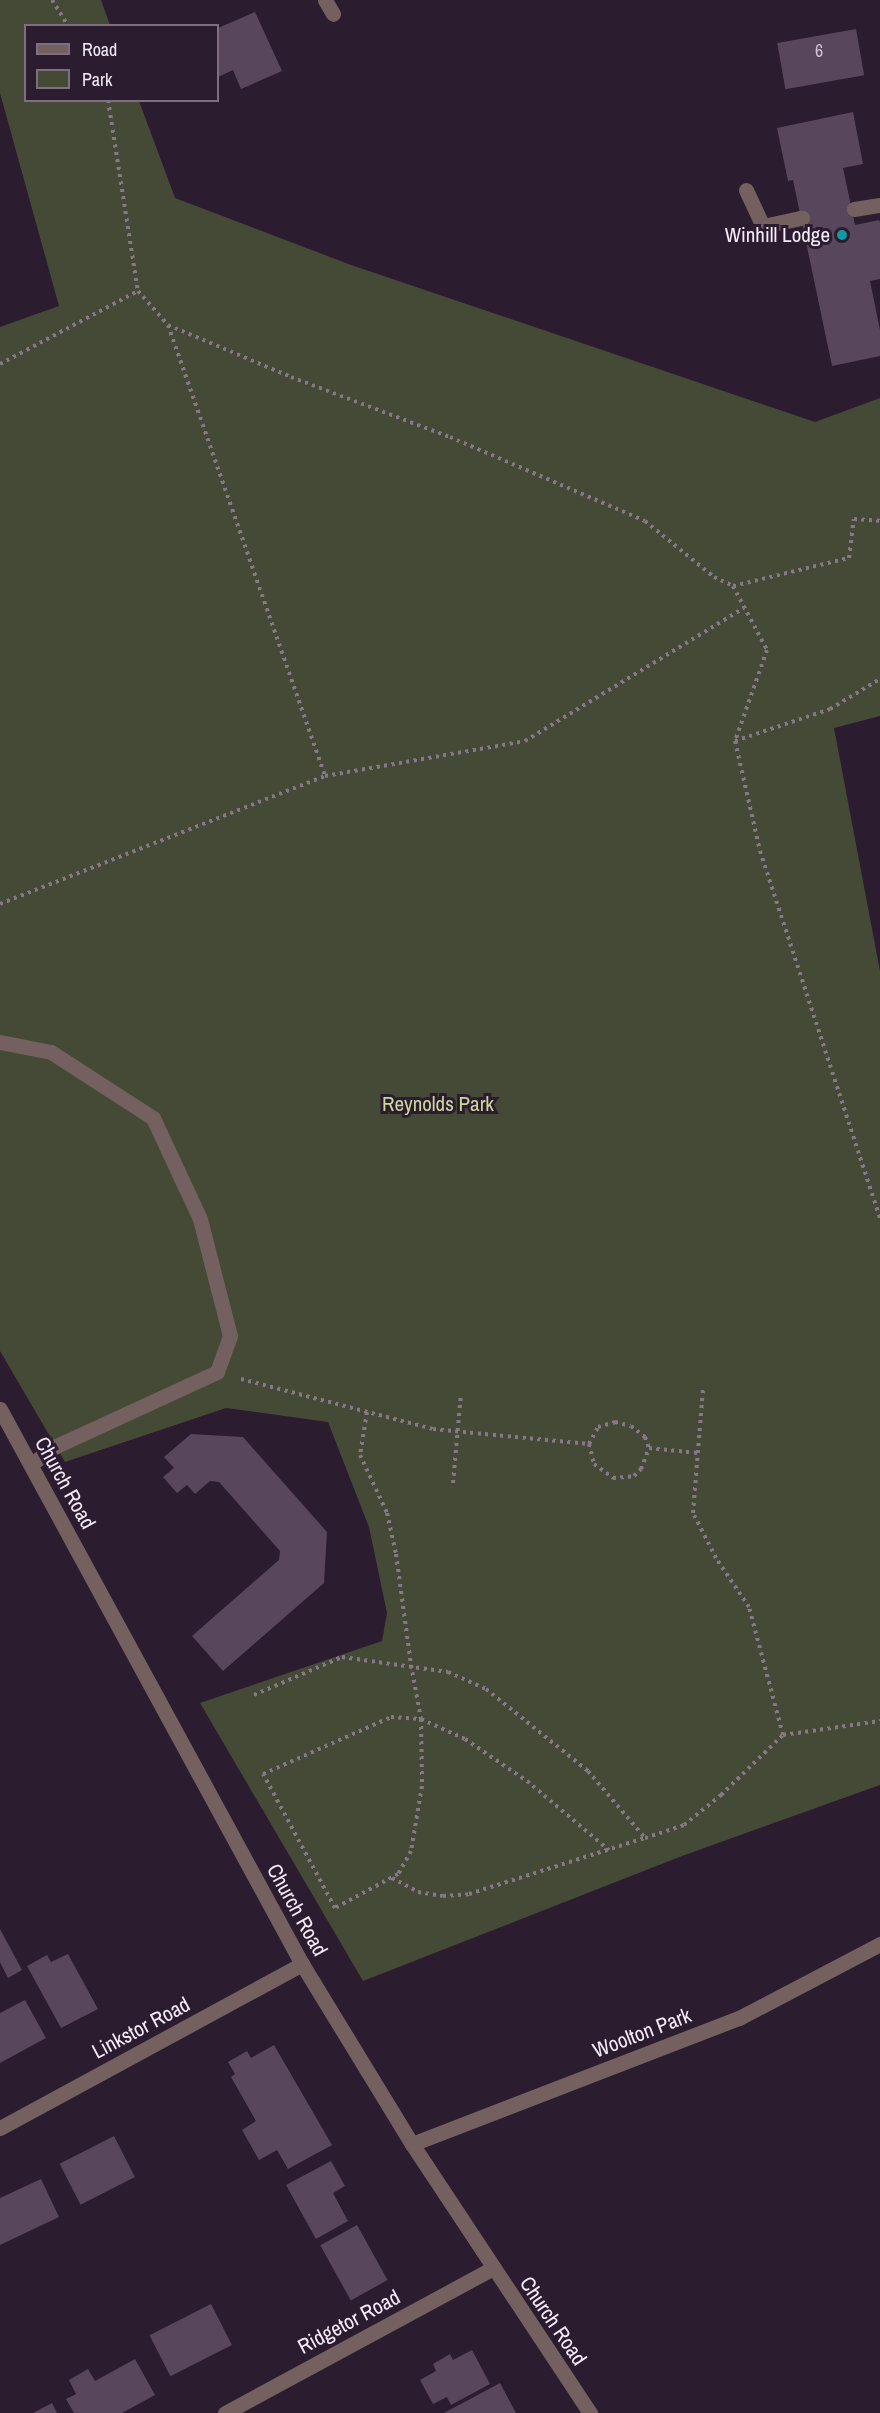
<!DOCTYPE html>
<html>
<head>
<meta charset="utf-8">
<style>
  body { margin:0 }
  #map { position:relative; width:880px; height:2413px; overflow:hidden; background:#2c1c30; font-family:"Archivo Narrow",sans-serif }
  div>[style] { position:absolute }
  .green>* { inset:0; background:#454a36 }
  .building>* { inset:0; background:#58465c; transform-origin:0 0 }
  .path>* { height:4px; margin-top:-2px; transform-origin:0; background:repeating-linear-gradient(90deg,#867889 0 3px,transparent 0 7.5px) }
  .lane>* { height:15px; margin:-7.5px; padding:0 7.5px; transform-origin:7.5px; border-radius:7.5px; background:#73605f }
  .street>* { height:15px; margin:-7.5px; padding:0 7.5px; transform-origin:7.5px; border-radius:7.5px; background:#73605f }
  .dots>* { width:16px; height:16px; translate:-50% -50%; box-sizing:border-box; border:3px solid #2c1c30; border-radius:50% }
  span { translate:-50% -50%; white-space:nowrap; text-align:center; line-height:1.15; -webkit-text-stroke:6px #2c1c30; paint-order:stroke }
  .number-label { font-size:18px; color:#cec2d1 }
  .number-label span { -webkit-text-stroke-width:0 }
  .poi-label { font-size:21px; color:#f6ebf8 }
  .right { translate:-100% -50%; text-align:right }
  .park-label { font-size:21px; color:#cad99a }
  .street-label { font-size:21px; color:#f6ebf8 }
  .legend { position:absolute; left:24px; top:24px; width:195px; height:78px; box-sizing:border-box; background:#2c1c30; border:2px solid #7d6f80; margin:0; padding:8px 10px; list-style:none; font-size:18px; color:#f6ebf8 }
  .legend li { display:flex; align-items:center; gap:12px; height:30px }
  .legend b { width:30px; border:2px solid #7d6f80 }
</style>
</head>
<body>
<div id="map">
  <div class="green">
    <i style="clip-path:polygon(0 0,101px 0,110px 25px,26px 26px,26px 100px,139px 101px,175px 198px,351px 265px,815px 422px,880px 398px,880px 716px,834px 728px,880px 971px,880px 1785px,682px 1856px,363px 1981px,200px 1703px,382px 1641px,387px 1613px,369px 1527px,328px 1422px,226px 1408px,65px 1462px,0 1351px,0 327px,59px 306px,0 93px)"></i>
  </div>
  <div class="building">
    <i style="clip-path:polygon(255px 12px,282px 71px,241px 89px,233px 70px,218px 77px,218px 28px)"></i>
    <i style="left:856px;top:29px;width:47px;height:80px;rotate:80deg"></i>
    <i style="clip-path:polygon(853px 112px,863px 164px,843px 168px,855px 225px,879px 220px,880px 222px,880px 279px,870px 281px,880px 330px,880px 356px,832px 366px,793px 180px,788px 181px,777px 128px)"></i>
    <i style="clip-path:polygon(191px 1434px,243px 1437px,327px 1532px,324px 1583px,223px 1671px,192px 1636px,279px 1560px,280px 1551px,219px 1482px,210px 1481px,195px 1494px,187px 1485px,177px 1493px,163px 1477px,174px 1468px,164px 1457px)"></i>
    <i style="clip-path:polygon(0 1929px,22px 1970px,8px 1978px,0 1962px)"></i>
    <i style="clip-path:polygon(68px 1954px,98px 2009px,61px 2028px,27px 1966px,47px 1955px,51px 1962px)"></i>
    <i style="clip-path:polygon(25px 2000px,46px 2038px,0 2063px,0 2013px)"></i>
    <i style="clip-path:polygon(274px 2045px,332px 2145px,288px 2169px,277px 2150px,259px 2160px,242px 2130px,256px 2121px,231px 2077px,235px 2074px,228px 2062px,247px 2051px,251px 2058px)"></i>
    <i style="left:114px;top:2136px;width:46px;height:61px;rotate:63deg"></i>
    <i style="clip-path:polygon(331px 2161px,345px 2186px,333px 2193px,348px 2221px,316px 2239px,286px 2185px)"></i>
    <i style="clip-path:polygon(41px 2179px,59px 2217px,0 2245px,0 2198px)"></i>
    <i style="left:357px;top:2225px;width:63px;height:42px;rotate:61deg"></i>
    <i style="left:211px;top:2304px;width:46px;height:69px;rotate:63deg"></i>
    <i style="clip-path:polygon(472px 2350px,490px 2384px,451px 2405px,447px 2397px,433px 2404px,420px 2380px,436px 2371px,433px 2364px,450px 2354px,453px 2360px)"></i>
    <i style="clip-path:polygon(135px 2359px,155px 2395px,122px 2413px,74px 2413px,66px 2399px,76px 2394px,69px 2380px,88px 2369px,95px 2381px)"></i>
    <i style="clip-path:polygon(500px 2383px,516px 2413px,444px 2413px)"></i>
    <i style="clip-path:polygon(52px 2403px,57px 2413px,33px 2413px)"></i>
  </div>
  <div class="path">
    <i style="left:52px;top:0;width:31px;rotate:58deg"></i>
    <i style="left:108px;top:100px;width:193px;rotate:81.1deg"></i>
    <i style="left:138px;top:291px;width:45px;rotate:48.6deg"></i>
    <i style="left:168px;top:325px;width:134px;rotate:22.9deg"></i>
    <i style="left:291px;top:377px;width:170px;rotate:20.7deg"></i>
    <i style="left:450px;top:437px;width:212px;rotate:23.3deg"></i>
    <i style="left:645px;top:521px;width:89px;rotate:39.1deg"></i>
    <i style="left:714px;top:577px;width:21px;rotate:25deg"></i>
    <i style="left:733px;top:586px;width:119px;rotate:-13.6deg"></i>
    <i style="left:849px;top:558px;width:39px;rotate:-83deg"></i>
    <i style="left:854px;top:519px;width:26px;rotate:4deg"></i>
    <i style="left:168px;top:325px;width:478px;rotate:70.8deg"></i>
    <i style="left:0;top:364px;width:156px;rotate:-27.9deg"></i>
    <i style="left:733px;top:586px;width:72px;rotate:62deg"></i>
    <i style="left:767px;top:650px;width:96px;rotate:109.4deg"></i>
    <i style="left:735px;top:741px;width:100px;rotate:-18.6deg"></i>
    <i style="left:830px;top:709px;width:58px;rotate:-31deg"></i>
    <i style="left:735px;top:741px;width:113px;rotate:77.2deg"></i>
    <i style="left:760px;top:851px;width:387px;rotate:71.9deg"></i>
    <i style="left:0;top:904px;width:349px;rotate:-21.5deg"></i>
    <i style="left:325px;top:776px;width:203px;rotate:-9.9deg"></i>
    <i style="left:525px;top:741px;width:256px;rotate:-31.3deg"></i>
    <i style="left:241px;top:1379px;width:198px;rotate:14.6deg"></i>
    <i style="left:433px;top:1429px;width:157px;rotate:5.5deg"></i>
    <i style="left:589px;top:1444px;width:19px;rotate:-62deg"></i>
    <i style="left:598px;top:1427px;width:18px;rotate:-16deg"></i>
    <i style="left:615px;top:1422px;width:16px;rotate:14deg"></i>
    <i style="left:631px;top:1426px;width:18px;rotate:38deg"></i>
    <i style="left:645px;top:1437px;width:12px;rotate:70deg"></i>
    <i style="left:649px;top:1448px;width:49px;rotate:5.8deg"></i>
    <i style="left:367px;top:1412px;width:44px;rotate:99.2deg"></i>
    <i style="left:360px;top:1455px;width:64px;rotate:65deg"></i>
    <i style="left:387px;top:1513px;width:42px;rotate:77.6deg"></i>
    <i style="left:396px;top:1554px;width:112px;rotate:82.3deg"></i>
    <i style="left:411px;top:1665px;width:55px;rotate:79.5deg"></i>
    <i style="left:421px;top:1719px;width:67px;rotate:89.1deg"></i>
    <i style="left:422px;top:1786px;width:66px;rotate:99.6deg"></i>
    <i style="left:411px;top:1851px;width:26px;rotate:119deg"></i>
    <i style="left:398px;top:1874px;width:72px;rotate:151.6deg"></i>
    <i style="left:335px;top:1908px;width:152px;rotate:-118.2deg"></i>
    <i style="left:263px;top:1774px;width:140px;rotate:-24deg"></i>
    <i style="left:391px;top:1717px;width:30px;rotate:4deg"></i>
    <i style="left:421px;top:1719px;width:48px;rotate:24.4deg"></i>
    <i style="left:465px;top:1739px;width:75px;rotate:34.1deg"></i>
    <i style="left:527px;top:1781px;width:107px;rotate:40.1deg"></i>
    <i style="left:589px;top:1444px;width:21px;rotate:76deg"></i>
    <i style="left:594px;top:1464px;width:24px;rotate:36deg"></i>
    <i style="left:613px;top:1478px;width:21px;rotate:-5deg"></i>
    <i style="left:634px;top:1476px;width:10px;rotate:-45deg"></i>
    <i style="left:641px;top:1469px;width:22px;rotate:-69deg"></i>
    <i style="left:453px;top:1483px;width:89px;rotate:-84.9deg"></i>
    <i style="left:254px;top:1695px;width:96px;rotate:-23.4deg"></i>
    <i style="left:342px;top:1657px;width:107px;rotate:8.1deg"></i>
    <i style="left:448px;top:1672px;width:42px;rotate:24.1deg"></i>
    <i style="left:486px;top:1689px;width:131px;rotate:38.8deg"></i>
    <i style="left:588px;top:1771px;width:88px;rotate:49.6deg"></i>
    <i style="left:645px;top:1838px;width:41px;rotate:-18.4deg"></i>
    <i style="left:684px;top:1825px;width:48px;rotate:-39deg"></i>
    <i style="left:721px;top:1795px;width:86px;rotate:-44.1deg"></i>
    <i style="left:783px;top:1735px;width:132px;rotate:-104.9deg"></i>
    <i style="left:749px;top:1607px;width:59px;rotate:-124deg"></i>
    <i style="left:716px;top:1558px;width:51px;rotate:-117.1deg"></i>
    <i style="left:693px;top:1513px;width:125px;rotate:-85.4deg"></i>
    <i style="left:783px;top:1735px;width:98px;rotate:-8.2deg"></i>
    <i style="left:392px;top:1878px;width:30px;rotate:28deg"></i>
    <i style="left:418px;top:1892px;width:25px;rotate:9deg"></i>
    <i style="left:443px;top:1896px;width:26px;rotate:-4deg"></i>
    <i style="left:469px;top:1894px;width:185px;rotate:-17.7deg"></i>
  </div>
  <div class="lane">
    <i style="left:746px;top:190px;width:40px;rotate:65deg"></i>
    <i style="left:763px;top:226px;width:40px;rotate:-12deg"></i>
    <i style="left:0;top:1042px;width:52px;rotate:11.1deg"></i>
    <i style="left:51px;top:1052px;width:121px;rotate:32.9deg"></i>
    <i style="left:153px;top:1118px;width:111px;rotate:65deg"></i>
    <i style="left:200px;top:1219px;width:121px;rotate:75.6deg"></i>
    <i style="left:230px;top:1336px;width:38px;rotate:110deg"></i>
    <i style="left:217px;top:1372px;width:177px;rotate:155.3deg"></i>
    <i style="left:56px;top:1446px;width:31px;rotate:144deg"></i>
  </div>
  <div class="street">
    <i style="left:325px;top:0;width:16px;rotate:60deg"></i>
    <i style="left:854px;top:209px;width:26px;rotate:-9deg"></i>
    <i style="left:0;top:1409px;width:632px;rotate:61.45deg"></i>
    <i style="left:302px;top:1964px;width:211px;rotate:58.6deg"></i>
    <i style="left:412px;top:2144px;width:323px;rotate:56.5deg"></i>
    <i style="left:0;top:2128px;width:344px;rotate:-28.5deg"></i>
    <i style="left:412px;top:2144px;width:350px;rotate:-21.1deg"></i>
    <i style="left:739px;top:2018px;width:159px;rotate:-27.7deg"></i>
    <i style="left:225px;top:2413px;width:305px;rotate:-28.4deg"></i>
  </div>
  <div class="dots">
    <i style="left:842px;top:235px;background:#0f9aa8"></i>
  </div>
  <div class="number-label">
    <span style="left:819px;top:51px">6</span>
  </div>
  <div class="poi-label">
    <span class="right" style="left:830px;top:235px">Winhill Lodge</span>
  </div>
  <div class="park-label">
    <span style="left:438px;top:1104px">Reynolds Park</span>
  </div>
  <div class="street-label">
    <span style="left:65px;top:1483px;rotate:61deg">Church Road</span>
    <span style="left:297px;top:1910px;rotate:61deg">Church Road</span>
    <span style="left:141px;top:2028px;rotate:-28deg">Linkstor Road</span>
    <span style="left:642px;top:2033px;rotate:-21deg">Woolton Park</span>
    <span style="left:553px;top:2321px;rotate:56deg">Church Road</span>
    <span style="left:349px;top:2322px;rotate:-28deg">Ridgetor Road</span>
  </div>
  <ul class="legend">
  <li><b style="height:8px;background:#73605f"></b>Road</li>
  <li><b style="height:16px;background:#454a36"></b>Park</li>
  </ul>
</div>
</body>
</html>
